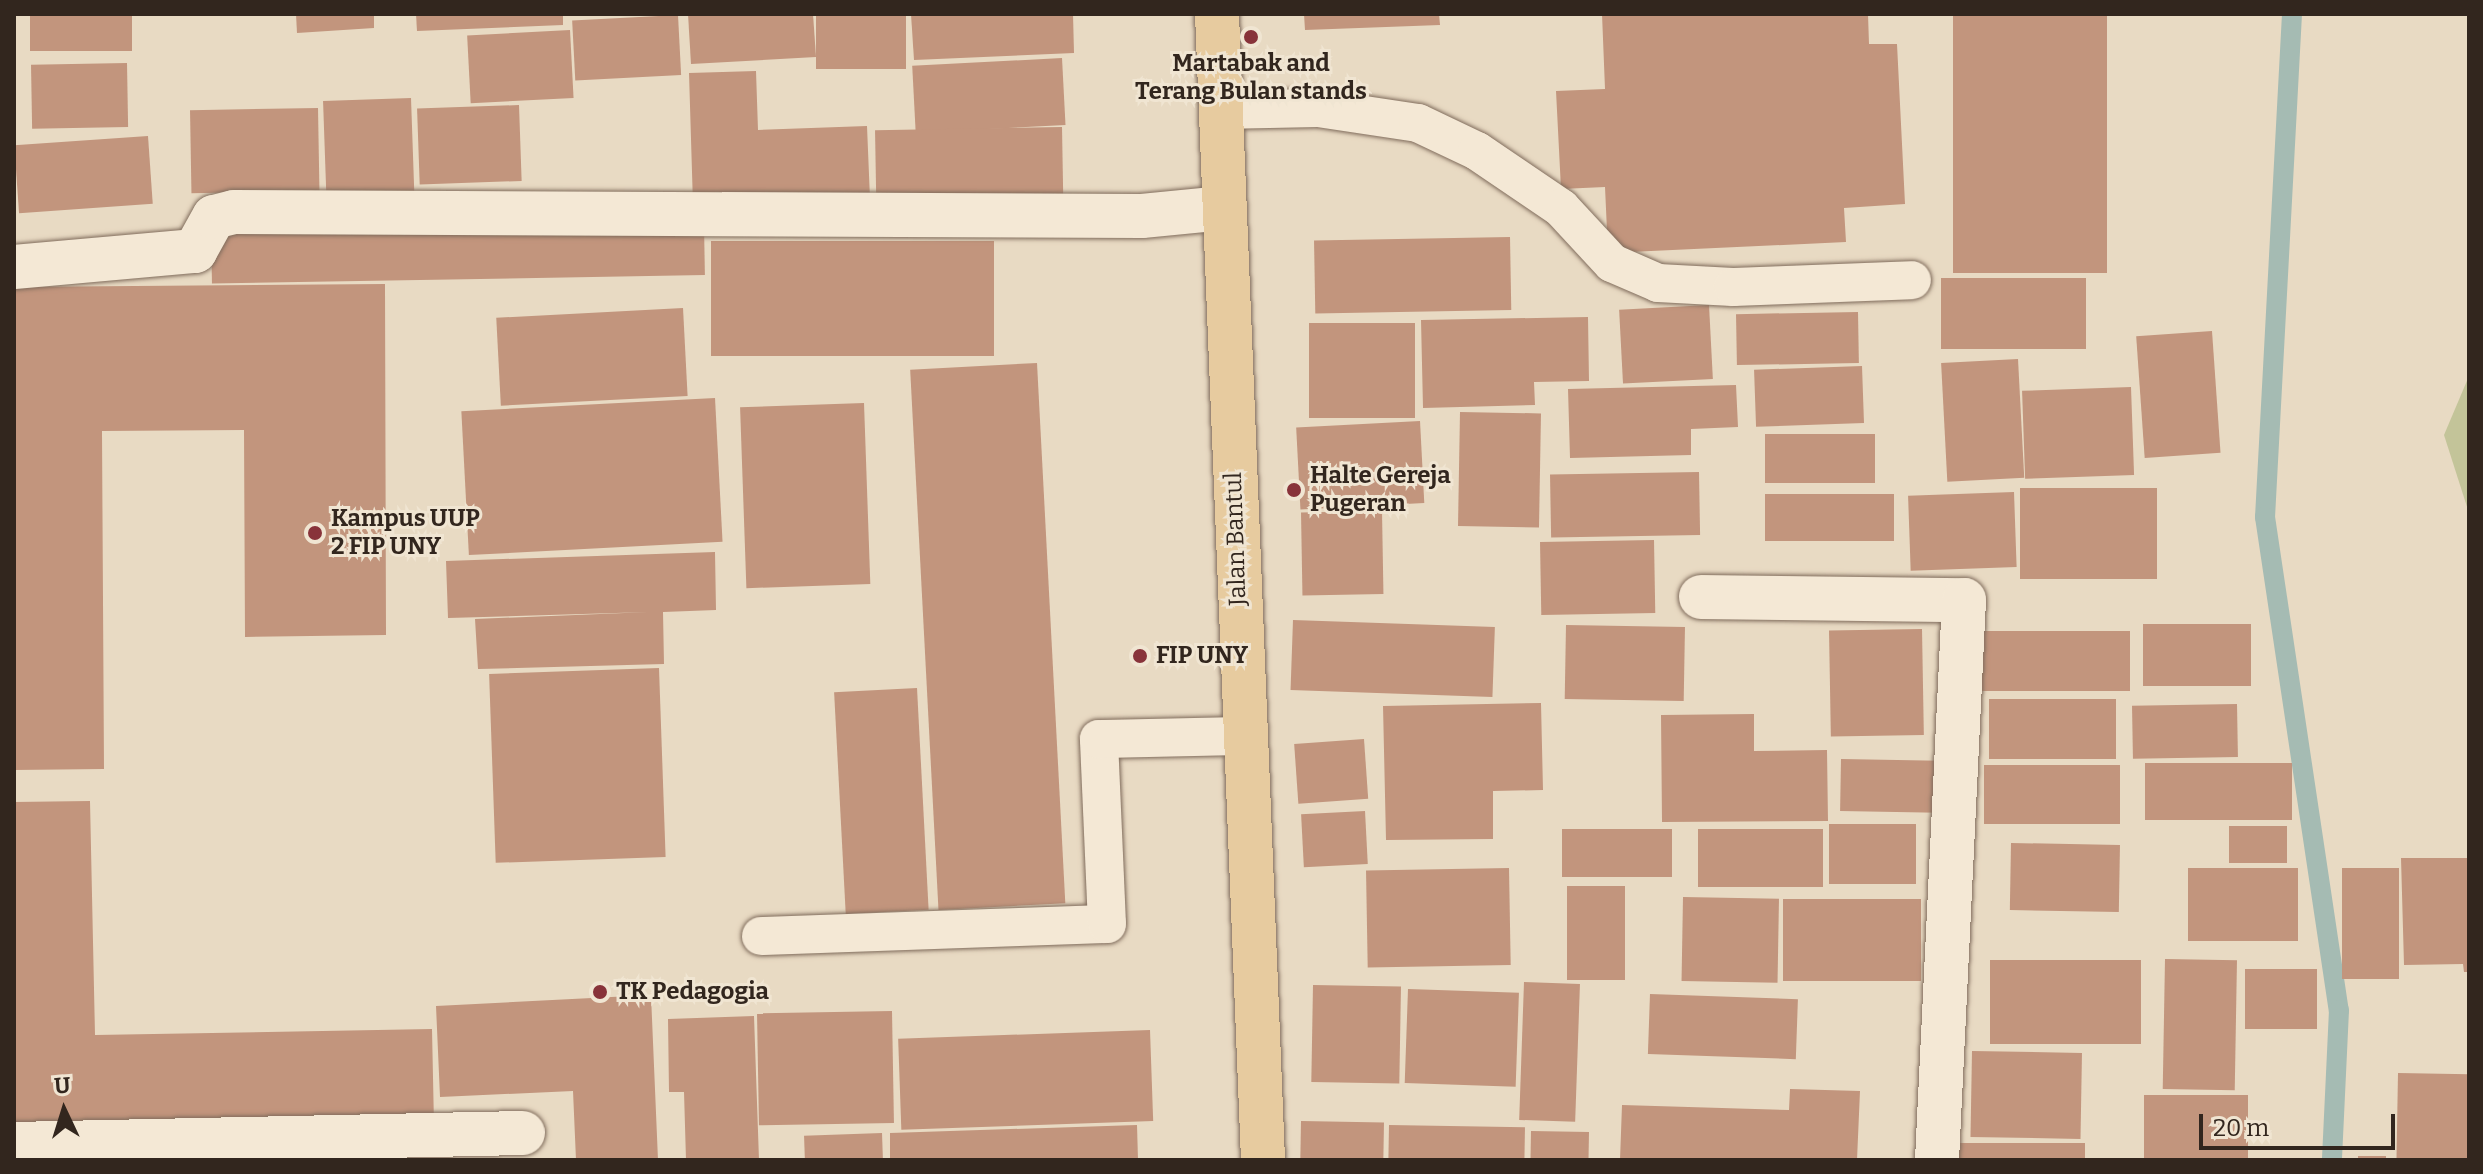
<!DOCTYPE html>
<html>
<head>
<meta charset="utf-8">
<style>
  body { margin:0 }
  #map { position:relative; width:2483px; height:1174px; overflow:hidden; background:#e8dac3; font-family:Bitter,serif }
  div>[style] { position:absolute }
  .green>* { inset:0; background:#c3c499 }
  .stream>* { height:20px; margin:-10px; padding:0 10px; transform-origin:10px; border-radius:10px; background:#a5bbb3 }
  .building>* { inset:0; background:#c2957d; transform-origin:0 0 }
  .roads { filter:drop-shadow(0 0 2px #806c5c) drop-shadow(0 0 2px #806c5c) }
  .lane>* { height:38px; margin:-19px; padding:0 19px; transform-origin:19px; border-radius:19px; background:#f4e8d5 }
  .street>* { height:44px; margin:-22px; padding:0 22px; transform-origin:22px; border-radius:22px; background:#f4e8d5 }
  .primary>* { height:44px; margin:-22px; padding:0 22px; transform-origin:22px; border-radius:22px; background:#e7cb9f }
  .dots>* { width:22px; height:22px; translate:-50% -50%; box-sizing:border-box; border:4px solid #f0e5d2; border-radius:50% }
  span { translate:-50% -50%; white-space:nowrap; text-align:center; line-height:1.15; -webkit-text-stroke:6px #f0e5d2; paint-order:stroke }
  .poi-label { font-size:24px; color:#32261e; font-weight:700 }
  .left { translate:0 -50%; text-align:left }
  .street-label { font-size:24px; color:#32261e }
  .frame { position:absolute; inset:0; border:16px solid #32261e; pointer-events:none }
  .north { position:absolute; left:24px; top:1070px; width:80px; height:80px; -webkit-text-stroke:6px #f0e5d2; paint-order:stroke; rotate:356deg; font-size:22px; font-weight:700; line-height:32px; text-align:center; color:#32261e }
  .north::after { content:''; display:block; margin:auto; width:28px; height:36px; background:#32261e; clip-path:polygon(50% 0,100% 100%,50% 72%,0 100%) }
  .scale { position:absolute; left:2199px; top:1114px; width:196px; height:36px; box-sizing:border-box; border:4px solid #32261e; border-top:0; padding-left:10px; font-size:24px; line-height:28px; white-space:nowrap; color:#32261e; -webkit-text-stroke:6px #f0e5d2; paint-order:stroke }
</style>
</head>
<body>
<div id="map">
  <div class="green">
    <i style="clip-path:polygon(2469px 376px,2469px 513px,2444px 435px)"></i>
  </div>
  <div class="stream">
    <i style="left:2292px;top:14px;width:504px;rotate:93.07deg"></i>
    <i style="left:2265px;top:517px;width:499px;rotate:81.5deg"></i>
    <i style="left:2339px;top:1010px;width:150px;rotate:92.7deg"></i>
  </div>
  <div class="building">
    <i style="left:30px;top:14px;width:102px;height:37px"></i>
    <i style="clip-path:polygon(296px 14px,374px 14px,374px 28px,297px 33px)"></i>
    <i style="clip-path:polygon(416px 14px,563px 14px,563px 25px,417px 31px)"></i>
    <i style="clip-path:polygon(688px 14px,813px 14px,816px 57px,691px 64px)"></i>
    <i style="left:816px;top:14px;width:90px;height:55px"></i>
    <i style="clip-path:polygon(911px 14px,1073px 14px,1074px 53px,914px 60px)"></i>
    <i style="clip-path:polygon(1304px 14px,1439px 14px,1440px 25px,1305px 30px)"></i>
    <i style="clip-path:polygon(1602px 14px,1868px 14px,1869px 44px,1897px 44px,1905px 204px,1844px 208px,1846px 242px,1608px 253px,1605px 187px,1561px 189px,1556px 91px,1605px 89px)"></i>
    <i style="left:1953px;top:14px;width:154px;height:259px"></i>
    <i style="left:678px;top:15px;width:60px;height:106px;rotate:87deg"></i>
    <i style="left:570px;top:30px;width:68px;height:103px;rotate:87deg"></i>
    <i style="left:1062px;top:58px;width:67px;height:150px;rotate:87deg"></i>
    <i style="left:127px;top:63px;width:64px;height:96px;rotate:89deg"></i>
    <i style="clip-path:polygon(756px 71px,758px 130px,867px 126px,870px 199px,693px 205px,689px 73px)"></i>
    <i style="left:411px;top:98px;width:102px;height:88px;rotate:88deg"></i>
    <i style="left:519px;top:105px;width:76px;height:102px;rotate:88deg"></i>
    <i style="left:318px;top:108px;width:83px;height:128px;rotate:89deg"></i>
    <i style="left:1062px;top:127px;width:77px;height:187px;rotate:89deg"></i>
    <i style="left:148px;top:136px;width:68px;height:134px;rotate:86deg"></i>
    <i style="left:704px;top:224px;width:51px;height:493px;rotate:89deg"></i>
    <i style="left:1510px;top:237px;width:73px;height:196px;rotate:89deg"></i>
    <i style="left:994px;top:241px;width:115px;height:283px;rotate:90deg"></i>
    <i style="left:2086px;top:278px;width:71px;height:145px;rotate:90deg"></i>
    <i style="clip-path:polygon(385px 284px,386px 635px,245px 637px,244px 430px,102px 431px,104px 769px,14px 770px,14px 287px)"></i>
    <i style="left:1709px;top:305px;width:74px;height:90px;rotate:87deg"></i>
    <i style="left:683px;top:308px;width:88px;height:187px;rotate:87deg"></i>
    <i style="left:1858px;top:312px;width:51px;height:122px;rotate:89deg"></i>
    <i style="clip-path:polygon(1588px 317px,1589px 381px,1534px 382px,1535px 405px,1423px 408px,1421px 320px)"></i>
    <i style="left:1309px;top:323px;width:106px;height:95px"></i>
    <i style="left:2212px;top:331px;width:122px;height:76px;rotate:86deg"></i>
    <i style="left:2018px;top:359px;width:119px;height:77px;rotate:87deg"></i>
    <i style="left:1037px;top:363px;width:541px;height:127px;rotate:87deg"></i>
    <i style="left:1862px;top:366px;width:57px;height:108px;rotate:88deg"></i>
    <i style="clip-path:polygon(1736px 385px,1738px 427px,1691px 429px,1691px 455px,1570px 458px,1568px 389px)"></i>
    <i style="left:2131px;top:387px;width:88px;height:109px;rotate:88deg"></i>
    <i style="left:715px;top:398px;width:144px;height:254px;rotate:87deg"></i>
    <i style="left:864px;top:403px;width:181px;height:124px;rotate:88deg"></i>
    <i style="left:1460px;top:412px;width:81px;height:114px;rotate:1deg"></i>
    <i style="left:1420px;top:421px;width:82px;height:124px;rotate:87deg"></i>
    <i style="left:1765px;top:434px;width:110px;height:49px"></i>
    <i style="left:1699px;top:472px;width:63px;height:149px;rotate:89deg"></i>
    <i style="left:2020px;top:488px;width:137px;height:91px"></i>
    <i style="left:2014px;top:492px;width:75px;height:106px;rotate:88deg"></i>
    <i style="left:1765px;top:494px;width:129px;height:47px"></i>
    <i style="left:1382px;top:511px;width:83px;height:81px;rotate:89deg"></i>
    <i style="left:1654px;top:540px;width:73px;height:114px;rotate:89deg"></i>
    <i style="clip-path:polygon(715px 552px,716px 610px,663px 612px,664px 664px,478px 669px,475px 619px,649px 612px,448px 618px,446px 561px)"></i>
    <i style="left:1293px;top:620px;width:202px;height:70px;rotate:2deg"></i>
    <i style="left:2143px;top:624px;width:108px;height:62px"></i>
    <i style="left:1566px;top:625px;width:119px;height:74px;rotate:1deg"></i>
    <i style="left:1922px;top:629px;width:106px;height:93px;rotate:89deg"></i>
    <i style="left:2130px;top:631px;width:60px;height:151px;rotate:90deg"></i>
    <i style="left:659px;top:668px;width:189px;height:170px;rotate:88deg"></i>
    <i style="left:917px;top:688px;width:222px;height:83px;rotate:87deg"></i>
    <i style="left:1989px;top:699px;width:127px;height:60px"></i>
    <i style="clip-path:polygon(1541px 703px,1543px 790px,1493px 791px,1493px 839px,1386px 840px,1383px 706px)"></i>
    <i style="left:2237px;top:704px;width:53px;height:105px;rotate:89deg"></i>
    <i style="clip-path:polygon(1754px 714px,1754px 751px,1827px 750px,1828px 821px,1662px 822px,1661px 715px)"></i>
    <i style="left:1364px;top:739px;width:60px;height:70px;rotate:86deg"></i>
    <i style="left:1841px;top:759px;width:98px;height:52px;rotate:1deg"></i>
    <i style="left:2145px;top:763px;width:147px;height:57px"></i>
    <i style="left:1984px;top:765px;width:136px;height:59px"></i>
    <i style="clip-path:polygon(90px 801px,95px 1035px,432px 1029px,434px 1125px,14px 1132px,14px 802px)"></i>
    <i style="left:1365px;top:811px;width:53px;height:64px;rotate:87deg"></i>
    <i style="left:1829px;top:824px;width:87px;height:60px"></i>
    <i style="left:2229px;top:826px;width:58px;height:37px"></i>
    <i style="left:1562px;top:829px;width:110px;height:48px"></i>
    <i style="left:1698px;top:829px;width:125px;height:58px"></i>
    <i style="left:2011px;top:843px;width:109px;height:67px;rotate:1deg"></i>
    <i style="clip-path:polygon(2401px 858px,2469px 858px,2469px 972px,2464px 972px,2463px 964px,2404px 965px)"></i>
    <i style="left:1509px;top:868px;width:97px;height:143px;rotate:89deg"></i>
    <i style="left:2188px;top:868px;width:110px;height:73px"></i>
    <i style="left:2342px;top:868px;width:57px;height:111px"></i>
    <i style="left:1567px;top:886px;width:58px;height:94px"></i>
    <i style="left:1683px;top:897px;width:96px;height:84px;rotate:1deg"></i>
    <i style="left:1783px;top:899px;width:138px;height:82px"></i>
    <i style="left:2165px;top:959px;width:72px;height:130px;rotate:1deg"></i>
    <i style="left:1990px;top:960px;width:151px;height:84px"></i>
    <i style="left:2245px;top:969px;width:72px;height:60px"></i>
    <i style="left:1524px;top:982px;width:56px;height:138px;rotate:2deg"></i>
    <i style="left:1313px;top:985px;width:88px;height:97px;rotate:1deg"></i>
    <i style="left:1408px;top:989px;width:111px;height:94px;rotate:2deg"></i>
    <i style="left:1650px;top:994px;width:148px;height:60px;rotate:2deg"></i>
    <i style="clip-path:polygon(651px 995px,658px 1160px,576px 1160px,573px 1091px,440px 1097px,436px 1006px)"></i>
    <i style="left:892px;top:1011px;width:112px;height:135px;rotate:89deg"></i>
    <i style="clip-path:polygon(754px 1016px,759px 1160px,686px 1160px,684px 1092px,669px 1092px,668px 1019px)"></i>
    <i style="left:1150px;top:1030px;width:91px;height:252px;rotate:88deg"></i>
    <i style="left:1972px;top:1051px;width:110px;height:86px;rotate:1deg"></i>
    <i style="left:2398px;top:1073px;width:71px;height:87px;rotate:1deg"></i>
    <i style="clip-path:polygon(1790px 1089px,1860px 1091px,1857px 1160px,1620px 1160px,1622px 1105px,1789px 1110px)"></i>
    <i style="left:2144px;top:1095px;width:104px;height:65px"></i>
    <i style="left:1301px;top:1121px;width:83px;height:39px;rotate:1deg"></i>
    <i style="clip-path:polygon(1137px 1125px,1138px 1160px,890px 1160px,890px 1133px)"></i>
    <i style="left:1389px;top:1125px;width:136px;height:35px;rotate:1deg"></i>
    <i style="left:1531px;top:1131px;width:58px;height:29px;rotate:1deg"></i>
    <i style="left:882px;top:1133px;width:27px;height:78px;rotate:88deg"></i>
    <i style="left:1954px;top:1143px;width:131px;height:17px"></i>
    <i style="left:2358px;top:1156px;width:28px;height:4px"></i>
  </div>
  <div class="roads">
    <div class="lane">
      <i style="left:1220px;top:110px;width:98px;rotate:-1.2deg"></i>
      <i style="left:1318px;top:108px;width:101px;rotate:8.5deg"></i>
      <i style="left:1418px;top:123px;width:65px;rotate:25.4deg"></i>
      <i style="left:1477px;top:151px;width:102px;rotate:34.2deg"></i>
      <i style="left:1561px;top:208px;width:75px;rotate:47.2deg"></i>
      <i style="left:1612px;top:263px;width:50px;rotate:23.5deg"></i>
      <i style="left:1658px;top:283px;width:75px;rotate:3.1deg"></i>
      <i style="left:1733px;top:287px;width:179px;rotate:-2.2deg"></i>
      <i style="left:761px;top:936px;width:346px;rotate:-2deg"></i>
      <i style="left:1107px;top:924px;width:185px;rotate:-92.5deg"></i>
      <i style="left:1099px;top:739px;width:145px;rotate:-1.2deg"></i>
    </div>
    <div class="street">
      <i style="left:14px;top:267px;width:182px;rotate:-5.1deg"></i>
      <i style="left:195px;top:251px;width:39px;rotate:-61deg"></i>
      <i style="left:214px;top:217px;width:21px;rotate:-14deg"></i>
      <i style="left:234px;top:212px;width:908px;rotate:0.25deg"></i>
      <i style="left:1142px;top:216px;width:82px;rotate:-5.6deg"></i>
      <i style="left:1701px;top:597px;width:263px;rotate:0.7deg"></i>
      <i style="left:1964px;top:600px;width:561px;rotate:92.76deg"></i>
      <i style="left:14px;top:1144px;width:509px;rotate:-1.24deg"></i>
    </div>
    <div class="primary">
      <i style="left:1217px;top:14px;width:1147px;rotate:87.7deg"></i>
    </div>
  </div>
  <div class="dots">
    <i style="left:1251px;top:37px;background:#88333a"></i>
    <i style="left:1294px;top:490px;background:#88333a"></i>
    <i style="left:315px;top:533px;background:#88333a"></i>
    <i style="left:1140px;top:656px;background:#88333a"></i>
    <i style="left:600px;top:992px;background:#88333a"></i>
  </div>
  <div class="poi-label">
    <span style="left:1251px;top:78px">Martabak and<br>Terang Bulan stands</span>
    <span class="left" style="left:1310px;top:490px">Halte Gereja<br>Pugeran</span>
    <span class="left" style="left:331px;top:533px">Kampus UUP<br>2 FIP UNY</span>
    <span class="left" style="left:1156px;top:656px">FIP UNY</span>
    <span class="left" style="left:616px;top:992px">TK Pedagogia</span>
  </div>
  <div class="street-label">
    <span style="left:1236px;top:539px;rotate:-92deg">Jalan Bantul</span>
  </div>
  <div class="frame"></div>
  <div class="north">U</div>
  <div class="scale">20 m</div>
</div>
</body>
</html>
